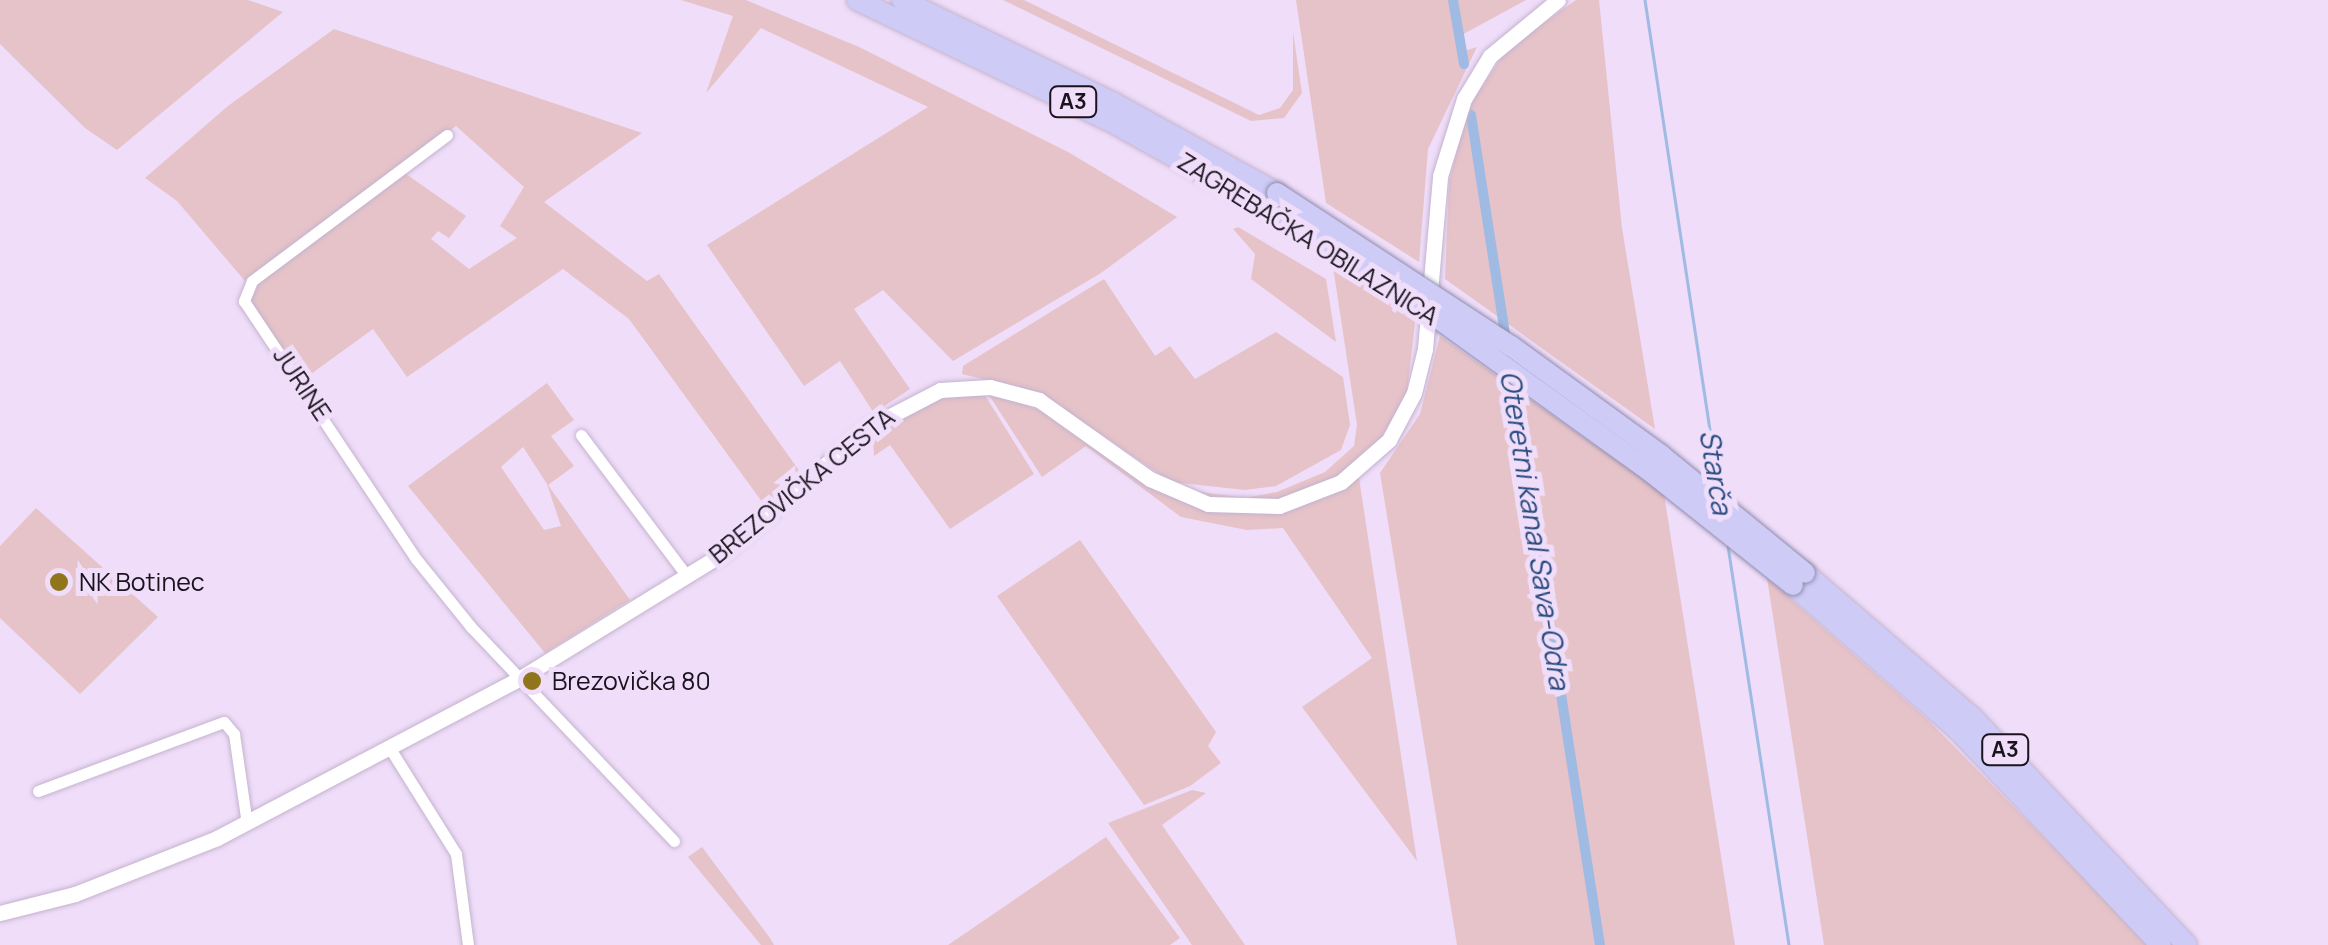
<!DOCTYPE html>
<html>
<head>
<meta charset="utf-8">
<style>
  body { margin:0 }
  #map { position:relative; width:2328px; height:945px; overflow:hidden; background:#efddf9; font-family:Manrope,sans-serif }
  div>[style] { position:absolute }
  .green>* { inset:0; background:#e6c3c8 }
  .stream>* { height:2.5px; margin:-1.25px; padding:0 1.25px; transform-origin:1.25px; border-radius:1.25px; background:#9fbae3 }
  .canal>* { height:10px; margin:-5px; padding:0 5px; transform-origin:5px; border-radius:5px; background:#9fbae3 }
  .roads { filter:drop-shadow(0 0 2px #c4b3ce) drop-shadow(0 0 2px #c4b3ce) }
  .street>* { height:11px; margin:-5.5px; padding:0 5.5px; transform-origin:5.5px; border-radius:5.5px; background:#fff }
  .secondary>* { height:15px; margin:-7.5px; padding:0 7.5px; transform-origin:7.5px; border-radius:7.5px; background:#fff }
  .highway>* { height:20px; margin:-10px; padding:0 10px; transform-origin:10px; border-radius:10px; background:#ceccf7 }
  .bridges { filter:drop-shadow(0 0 2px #8f8bab) drop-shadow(0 0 2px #8f8bab) }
  .highway-bridge>* { height:20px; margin:-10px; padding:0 10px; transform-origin:10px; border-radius:10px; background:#ceccf7 }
  .dots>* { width:28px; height:28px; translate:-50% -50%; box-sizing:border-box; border:5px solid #efddf9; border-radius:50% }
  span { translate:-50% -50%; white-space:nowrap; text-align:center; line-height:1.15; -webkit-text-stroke:10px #efddf9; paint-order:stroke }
  .shield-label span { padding:2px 8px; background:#efddf9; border:2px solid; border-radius:8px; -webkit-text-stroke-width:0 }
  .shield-label { font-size:22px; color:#1a131d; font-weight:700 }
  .street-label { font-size:25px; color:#1a131d }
  .poi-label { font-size:25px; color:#1a131d }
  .left { translate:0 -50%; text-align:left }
  .water-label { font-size:28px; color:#2a4b80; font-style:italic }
</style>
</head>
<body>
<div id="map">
  <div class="green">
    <i style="clip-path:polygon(0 0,248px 0,283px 12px,117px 150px,85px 128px,0 44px)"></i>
    <i style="clip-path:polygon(681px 0,746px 0,859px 47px,1068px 152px,1177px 217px,1101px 273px,953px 361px,883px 290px,854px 309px,910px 389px,874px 413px,840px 361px,804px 386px,707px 245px,928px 107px,761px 28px,706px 93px,733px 16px)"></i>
    <i style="clip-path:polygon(1003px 0,1024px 0,1259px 115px,1280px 108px,1293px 90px,1293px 32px,1302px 93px,1284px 118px,1251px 121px)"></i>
    <i style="clip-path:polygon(1296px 0,1526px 0,1458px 37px,1461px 52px,1477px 47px,1428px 149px,1419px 262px,1326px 203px)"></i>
    <i style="clip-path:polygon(1576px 0,1599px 0,1622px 228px,1655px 429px,1445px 279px,1449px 182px,1468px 108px,1507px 49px)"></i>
    <i style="clip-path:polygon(334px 29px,642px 133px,544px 202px,647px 281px,659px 274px,803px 476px,768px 510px,629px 319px,563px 269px,407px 377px,373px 329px,304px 379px,257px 317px,247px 297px,254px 283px,406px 174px,466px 216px,449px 238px,438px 231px,431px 239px,469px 269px,517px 238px,500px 226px,524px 187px,456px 126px,245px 281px,177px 201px,145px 178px,228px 106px)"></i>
    <i style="clip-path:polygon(1238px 227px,1326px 279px,1336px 342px,1251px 279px,1255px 254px,1233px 229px)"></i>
    <i style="clip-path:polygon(1332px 260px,1416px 314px,1407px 392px,1382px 437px,1336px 477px,1280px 499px,1206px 497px,1194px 491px,1245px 498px,1277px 492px,1325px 472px,1354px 446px,1357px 425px)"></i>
    <i style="clip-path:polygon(1104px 279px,1155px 356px,1170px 346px,1195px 379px,1276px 332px,1343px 377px,1350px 425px,1341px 450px,1276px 486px,1245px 490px,1171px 482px,1040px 393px,962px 374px,963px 366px)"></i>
    <i style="clip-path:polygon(1440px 336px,1664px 494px,1735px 945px,1457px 945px,1380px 473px,1420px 414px)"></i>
    <i style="clip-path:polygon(evenodd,547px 383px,574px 420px,551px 436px,574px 466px,548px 485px,630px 600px,545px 653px,408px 486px,547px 383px,523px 447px,547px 484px,561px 526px,544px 530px,501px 467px,523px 447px)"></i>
    <i style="clip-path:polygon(983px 392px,1034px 474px,950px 529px,890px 445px,874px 456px,873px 437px,877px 428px,940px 396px)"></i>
    <i style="clip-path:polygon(987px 392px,1052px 414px,1139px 480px,1207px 510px,1284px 511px,1359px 478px,1417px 861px,1302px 707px,1372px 658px,1283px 528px,1247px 530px,1181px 517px,1086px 446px,1042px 477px)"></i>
    <i style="clip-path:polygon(36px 508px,158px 617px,80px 694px,0 618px,0 546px)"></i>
    <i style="clip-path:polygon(1080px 540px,1216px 732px,1208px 746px,1221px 763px,1190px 786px,1144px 805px,997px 596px)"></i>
    <i style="clip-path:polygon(1767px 578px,1928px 720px,2150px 945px,1824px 945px)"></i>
    <i style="clip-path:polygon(1192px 790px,1206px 793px,1162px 825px,1245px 945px,1192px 945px,1108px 823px)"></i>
    <i style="clip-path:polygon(1106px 837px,1180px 938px,1170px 945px,948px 945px)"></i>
    <i style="clip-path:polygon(702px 847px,770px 938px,774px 945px,761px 945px,688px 857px)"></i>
  </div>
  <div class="stream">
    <i style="left:1645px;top:0;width:500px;rotate:81.4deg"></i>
    <i style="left:1728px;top:546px;width:404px;rotate:81.3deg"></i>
  </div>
  <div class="canal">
    <i style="left:1453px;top:0;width:65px;rotate:80.2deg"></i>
    <i style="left:1471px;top:115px;width:840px;rotate:81.17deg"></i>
  </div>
  <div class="roads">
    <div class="street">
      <i style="left:447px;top:135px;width:244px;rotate:143.2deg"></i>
      <i style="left:252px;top:281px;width:22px;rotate:112deg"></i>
      <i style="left:244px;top:301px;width:311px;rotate:56.3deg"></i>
      <i style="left:417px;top:560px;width:86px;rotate:51.1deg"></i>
      <i style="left:471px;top:627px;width:295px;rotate:46.5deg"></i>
      <i style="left:581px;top:435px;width:176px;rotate:53.1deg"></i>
      <i style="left:389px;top:747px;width:126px;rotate:57.9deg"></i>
      <i style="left:456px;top:854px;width:92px;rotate:82.5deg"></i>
      <i style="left:38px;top:791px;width:198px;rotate:-20.4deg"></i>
      <i style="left:224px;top:722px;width:16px;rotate:50deg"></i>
      <i style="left:234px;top:734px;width:91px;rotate:81.8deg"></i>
    </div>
    <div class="secondary">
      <i style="left:0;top:913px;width:77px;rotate:-14.2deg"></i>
      <i style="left:75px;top:894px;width:153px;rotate:-21.5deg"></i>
      <i style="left:217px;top:838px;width:345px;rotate:-27.8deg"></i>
      <i style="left:522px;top:677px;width:235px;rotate:-31.6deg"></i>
      <i style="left:722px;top:554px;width:194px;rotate:-40.8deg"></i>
      <i style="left:869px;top:427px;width:80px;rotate:-27.5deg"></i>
      <i style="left:940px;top:390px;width:50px;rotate:-3.4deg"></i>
      <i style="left:990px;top:387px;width:51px;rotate:14.9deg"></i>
      <i style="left:1039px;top:400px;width:136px;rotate:35.4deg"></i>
      <i style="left:1150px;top:479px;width:63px;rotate:23.3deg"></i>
      <i style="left:1208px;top:504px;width:71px;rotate:1.6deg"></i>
      <i style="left:1279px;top:506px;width:66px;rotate:-21.2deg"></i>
      <i style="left:1341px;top:482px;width:64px;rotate:-41.2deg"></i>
      <i style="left:1389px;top:440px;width:53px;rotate:-62deg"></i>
      <i style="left:1414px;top:393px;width:45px;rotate:-76deg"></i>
      <i style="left:1425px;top:349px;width:174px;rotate:-85deg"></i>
      <i style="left:1440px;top:176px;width:81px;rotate:-72.7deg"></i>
      <i style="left:1464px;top:99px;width:50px;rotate:-58.8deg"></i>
      <i style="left:1490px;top:56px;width:88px;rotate:-39.5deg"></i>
    </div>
    <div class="highway">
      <i style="left:857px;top:0;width:278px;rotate:25.6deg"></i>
      <i style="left:1108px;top:120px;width:199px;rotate:29.1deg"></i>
      <i style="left:902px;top:0;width:236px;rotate:25.9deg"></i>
      <i style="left:1114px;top:103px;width:186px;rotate:28.9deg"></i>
      <i style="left:1805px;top:573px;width:221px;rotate:40.8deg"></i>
      <i style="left:1972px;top:717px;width:313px;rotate:46.7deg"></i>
      <i style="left:1793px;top:585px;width:221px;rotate:41.3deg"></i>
      <i style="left:1959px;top:731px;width:294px;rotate:46.7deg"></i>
    </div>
  </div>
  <div class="bridges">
    <div class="highway-bridge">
      <i style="left:1277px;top:193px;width:280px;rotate:33.2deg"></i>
      <i style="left:1511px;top:346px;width:185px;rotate:36deg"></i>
      <i style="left:1661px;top:455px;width:186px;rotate:39.3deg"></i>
      <i style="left:1282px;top:217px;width:131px;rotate:31.9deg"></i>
      <i style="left:1393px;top:286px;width:319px;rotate:35.8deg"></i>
      <i style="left:1652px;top:473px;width:180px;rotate:38.5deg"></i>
    </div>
  </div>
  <div class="dots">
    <i style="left:59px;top:582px;background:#90751a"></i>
    <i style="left:532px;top:681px;background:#90751a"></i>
  </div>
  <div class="shield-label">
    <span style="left:1073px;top:102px">A3</span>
    <span style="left:2005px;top:750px">A3</span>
  </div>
  <div class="street-label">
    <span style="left:1308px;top:239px;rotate:32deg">ZAGREBAČKA OBILAZNICA</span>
    <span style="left:302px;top:384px;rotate:56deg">JURINE</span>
    <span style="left:802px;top:486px;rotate:-39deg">BREZOVIČKA CESTA</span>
  </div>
  <div class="poi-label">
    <span class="left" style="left:79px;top:582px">NK Botinec</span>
    <span class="left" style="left:552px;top:681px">Brezovička 80</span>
  </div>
  <div class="water-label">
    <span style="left:1717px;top:472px;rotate:81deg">Starča</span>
    <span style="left:1536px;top:530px;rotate:81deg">Oteretni kanal Sava-Odra</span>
  </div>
</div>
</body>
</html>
